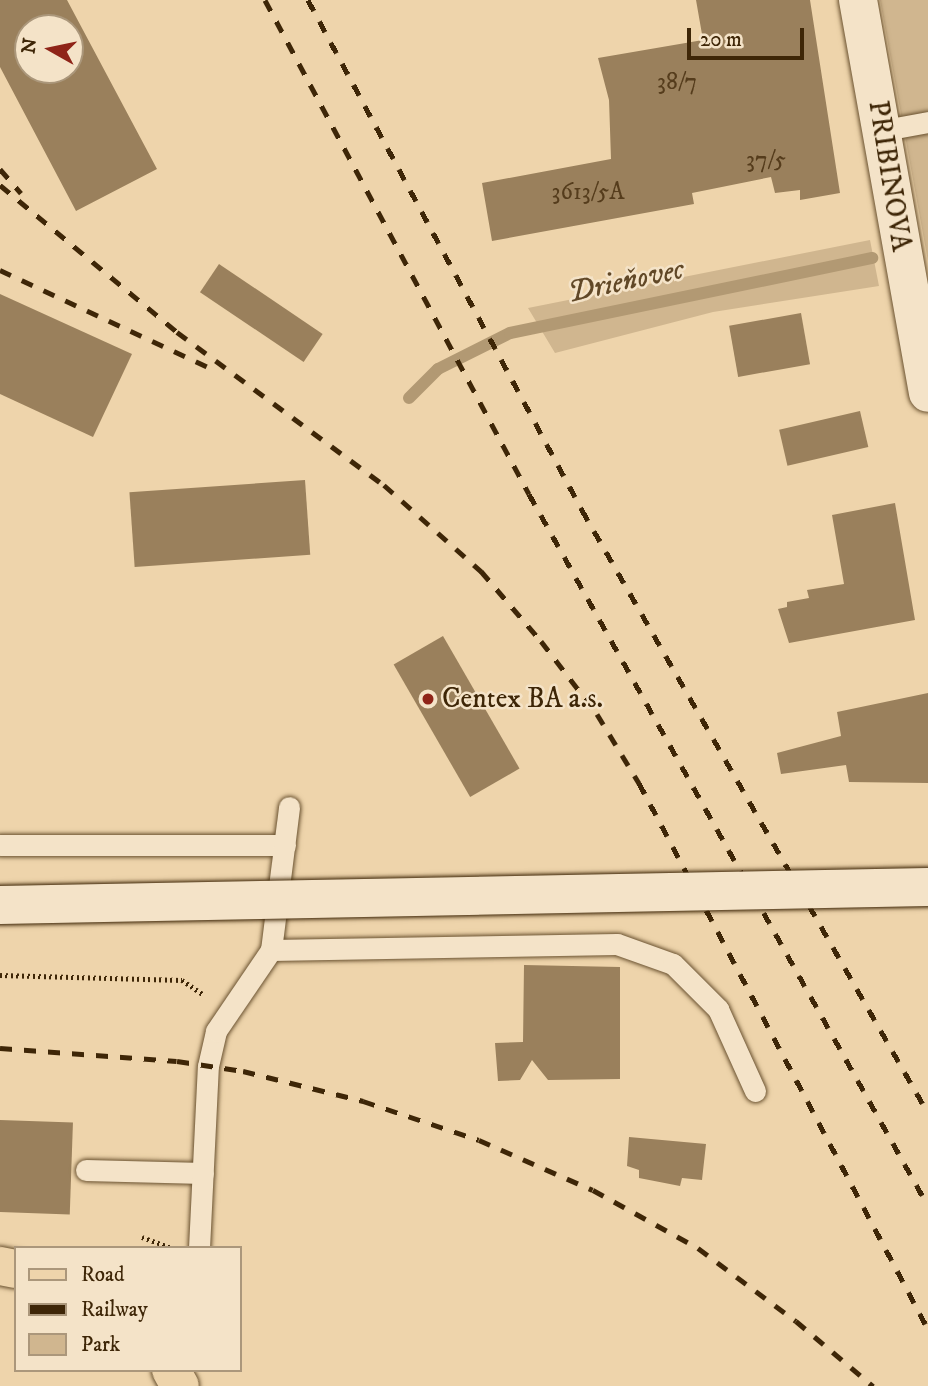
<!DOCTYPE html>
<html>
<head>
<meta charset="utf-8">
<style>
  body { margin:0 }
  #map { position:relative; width:928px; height:1386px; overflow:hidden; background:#eed4ab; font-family:"IM FELL DW Pica",serif }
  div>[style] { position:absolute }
  .green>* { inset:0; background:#d0b68f }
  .stream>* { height:12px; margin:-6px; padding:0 6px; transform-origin:6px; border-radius:6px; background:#b29973 }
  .building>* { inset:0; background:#9a805c; transform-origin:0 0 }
  .path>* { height:4.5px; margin-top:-2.25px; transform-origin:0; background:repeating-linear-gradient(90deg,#3e2607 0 2px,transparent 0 5.5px) }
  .roads { filter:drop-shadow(0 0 2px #6a5230) drop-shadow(0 0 2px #6a5230) }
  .lane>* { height:21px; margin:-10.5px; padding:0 10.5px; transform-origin:10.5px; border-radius:10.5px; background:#f4e3c8 }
  .secondary>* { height:38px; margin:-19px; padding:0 19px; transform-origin:19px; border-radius:19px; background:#f4e3c8 }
  .primary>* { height:38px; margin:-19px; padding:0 19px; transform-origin:19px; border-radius:19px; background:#eed4ab }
  .rail>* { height:5px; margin-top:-2.5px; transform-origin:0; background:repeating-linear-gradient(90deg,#3e2607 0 12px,transparent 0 24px) }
  .bridges { filter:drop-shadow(0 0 2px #3e2607) drop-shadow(0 0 2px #3e2607) }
  .secondary-bridge>* { height:38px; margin:-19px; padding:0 19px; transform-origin:19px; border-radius:19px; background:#f4e3c8 }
  .dots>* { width:19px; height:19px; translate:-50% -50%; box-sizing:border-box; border:4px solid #f4e3c8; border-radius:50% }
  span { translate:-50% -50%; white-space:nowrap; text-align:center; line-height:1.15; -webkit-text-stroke:5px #f4e3c8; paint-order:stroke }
  .number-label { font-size:24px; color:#553c1c }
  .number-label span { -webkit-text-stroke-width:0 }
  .street-label { font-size:28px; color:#3e2607 }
  .poi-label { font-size:28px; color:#3e2607 }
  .left { translate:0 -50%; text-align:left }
  .water-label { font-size:30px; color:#614827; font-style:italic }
  .legend { position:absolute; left:14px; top:1246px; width:228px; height:126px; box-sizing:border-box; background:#f4e3c8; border:2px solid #ab977b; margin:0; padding:9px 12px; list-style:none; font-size:21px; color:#3e2607 }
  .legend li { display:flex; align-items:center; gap:14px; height:35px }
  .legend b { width:35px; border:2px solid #ab977b }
  .north { position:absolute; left:14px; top:14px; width:70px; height:70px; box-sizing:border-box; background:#f4e3c8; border:2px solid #ab977b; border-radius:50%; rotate:279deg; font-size:19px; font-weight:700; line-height:28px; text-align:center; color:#3e2607 }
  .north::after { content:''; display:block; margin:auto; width:24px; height:32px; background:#8f2418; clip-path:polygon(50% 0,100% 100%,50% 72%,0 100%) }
  .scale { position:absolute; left:687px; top:28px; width:117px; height:32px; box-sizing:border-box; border:4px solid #3e2607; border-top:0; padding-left:9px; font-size:21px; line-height:24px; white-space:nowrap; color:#3e2607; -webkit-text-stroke:5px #f4e3c8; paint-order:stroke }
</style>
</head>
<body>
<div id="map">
  <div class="green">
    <i style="clip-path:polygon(880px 0,928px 0,928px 261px)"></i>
    <i style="clip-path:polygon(870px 240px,879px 286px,713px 312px,555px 353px,528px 308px)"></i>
  </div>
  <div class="stream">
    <i style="left:409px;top:398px;width:41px;rotate:-45deg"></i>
    <i style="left:438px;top:369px;width:80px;rotate:-26.6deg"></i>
    <i style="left:510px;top:333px;width:370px;rotate:-11.7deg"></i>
  </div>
  <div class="building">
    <i style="clip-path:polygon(evenodd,0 0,67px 0,157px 169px,76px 211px,0 67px,0 0,28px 28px,70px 28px,70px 70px,28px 70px,28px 28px)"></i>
    <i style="clip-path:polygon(696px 0,810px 0,840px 193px,800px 200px,800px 190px,775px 193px,771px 177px,692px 193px,694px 204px,492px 241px,482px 183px,611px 159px,609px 100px,598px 58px,703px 40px)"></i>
    <i style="left:219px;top:264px;width:125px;height:34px;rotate:34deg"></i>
    <i style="clip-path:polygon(0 294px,132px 354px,93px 437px,0 394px)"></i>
    <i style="left:801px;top:313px;width:52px;height:73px;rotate:80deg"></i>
    <i style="left:860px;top:411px;width:37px;height:83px;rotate:77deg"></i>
    <i style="left:305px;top:480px;width:75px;height:176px;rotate:86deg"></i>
    <i style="clip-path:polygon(895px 503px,915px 620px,789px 643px,778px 609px,787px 607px,787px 602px,809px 598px,807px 590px,844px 584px,832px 515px)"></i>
    <i style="left:443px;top:636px;width:153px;height:57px;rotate:60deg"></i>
    <i style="clip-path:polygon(928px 693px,928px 783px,849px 782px,846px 765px,781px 774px,777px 753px,841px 736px,837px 712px)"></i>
    <i style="clip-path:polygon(524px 965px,620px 967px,620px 1079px,548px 1080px,532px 1060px,520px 1080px,498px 1081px,495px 1043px,523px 1042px)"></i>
    <i style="left:0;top:1120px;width:73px;height:92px;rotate:2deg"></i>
    <i style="clip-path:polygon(629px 1137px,706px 1144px,702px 1180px,682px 1178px,680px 1186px,639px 1178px,639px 1170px,627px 1166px)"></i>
  </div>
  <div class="path">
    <i style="left:0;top:975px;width:182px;rotate:1.6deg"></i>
    <i style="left:182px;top:980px;width:27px;rotate:34deg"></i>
    <i style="left:142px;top:1237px;width:30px;rotate:20deg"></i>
  </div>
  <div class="roads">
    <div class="lane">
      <i style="left:879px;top:131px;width:50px;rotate:-10.4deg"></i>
      <i style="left:0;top:845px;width:285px"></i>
      <i style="left:271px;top:950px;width:144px;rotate:-82.8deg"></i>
      <i style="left:86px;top:1170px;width:117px;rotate:1.5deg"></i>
      <i style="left:199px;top:1248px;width:182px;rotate:-87.2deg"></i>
      <i style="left:208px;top:1066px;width:36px;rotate:-77deg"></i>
      <i style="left:216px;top:1031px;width:98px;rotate:-55.8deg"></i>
      <i style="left:271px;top:950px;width:346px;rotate:-1deg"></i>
      <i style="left:617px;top:944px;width:59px;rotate:19.7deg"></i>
      <i style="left:673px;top:964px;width:64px;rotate:45deg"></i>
      <i style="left:718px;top:1009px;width:90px;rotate:65.7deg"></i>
    </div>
    <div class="secondary">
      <i style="left:858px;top:0;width:399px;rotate:79.9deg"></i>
    </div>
    <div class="primary">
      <i style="left:0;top:1266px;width:16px;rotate:11deg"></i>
      <i style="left:171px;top:1370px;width:18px;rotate:61deg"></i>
    </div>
  </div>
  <div class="rail">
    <i style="left:265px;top:0;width:560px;rotate:61.88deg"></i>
    <i style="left:529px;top:494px;width:816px;rotate:60.73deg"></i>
    <i style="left:308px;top:0;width:579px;rotate:61.75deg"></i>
    <i style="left:582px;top:510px;width:695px;rotate:60.15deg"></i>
    <i style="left:0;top:169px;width:32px;rotate:49deg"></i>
    <i style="left:0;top:185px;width:230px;rotate:39.7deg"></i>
    <i style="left:177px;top:332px;width:257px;rotate:36.5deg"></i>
    <i style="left:384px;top:485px;width:130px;rotate:41.6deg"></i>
    <i style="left:481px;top:571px;width:92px;rotate:49.4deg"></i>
    <i style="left:541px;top:641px;width:92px;rotate:52.5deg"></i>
    <i style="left:597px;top:714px;width:81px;rotate:58.7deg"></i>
    <i style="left:639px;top:783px;width:618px;rotate:62.11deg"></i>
    <i style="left:0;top:270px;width:239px;rotate:25deg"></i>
    <i style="left:0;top:1048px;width:177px;rotate:4.2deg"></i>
    <i style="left:177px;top:1061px;width:67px;rotate:8.6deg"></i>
    <i style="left:243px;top:1071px;width:124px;rotate:14deg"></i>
    <i style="left:363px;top:1101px;width:122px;rotate:18.6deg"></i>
    <i style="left:479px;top:1140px;width:124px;rotate:23.7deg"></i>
    <i style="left:593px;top:1190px;width:120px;rotate:28.9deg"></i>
    <i style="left:698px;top:1248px;width:122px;rotate:36.7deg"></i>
    <i style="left:796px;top:1321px;width:101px;rotate:40.2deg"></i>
  </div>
  <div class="bridges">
    <div class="secondary-bridge">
      <i style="left:0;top:905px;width:928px;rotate:-1.11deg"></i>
    </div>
  </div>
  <div class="dots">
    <i style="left:428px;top:699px;background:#8f2418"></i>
  </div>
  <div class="number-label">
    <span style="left:677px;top:83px">38/7</span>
    <span style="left:766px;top:161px">37/5</span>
    <span style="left:588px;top:193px">3613/5A</span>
  </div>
  <div class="street-label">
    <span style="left:889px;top:176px;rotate:81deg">PRIBINOVA</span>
  </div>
  <div class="poi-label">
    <span class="left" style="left:442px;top:699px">Centex BA a.s.</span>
  </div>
  <div class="water-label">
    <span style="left:626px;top:282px;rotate:-12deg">Drieňovec</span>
  </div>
  <ul class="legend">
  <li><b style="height:9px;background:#eed4ab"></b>Road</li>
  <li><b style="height:9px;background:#3e2607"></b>Railway</li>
  <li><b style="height:19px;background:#d0b68f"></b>Park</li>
  </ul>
  <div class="north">N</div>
  <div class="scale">20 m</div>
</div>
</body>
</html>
